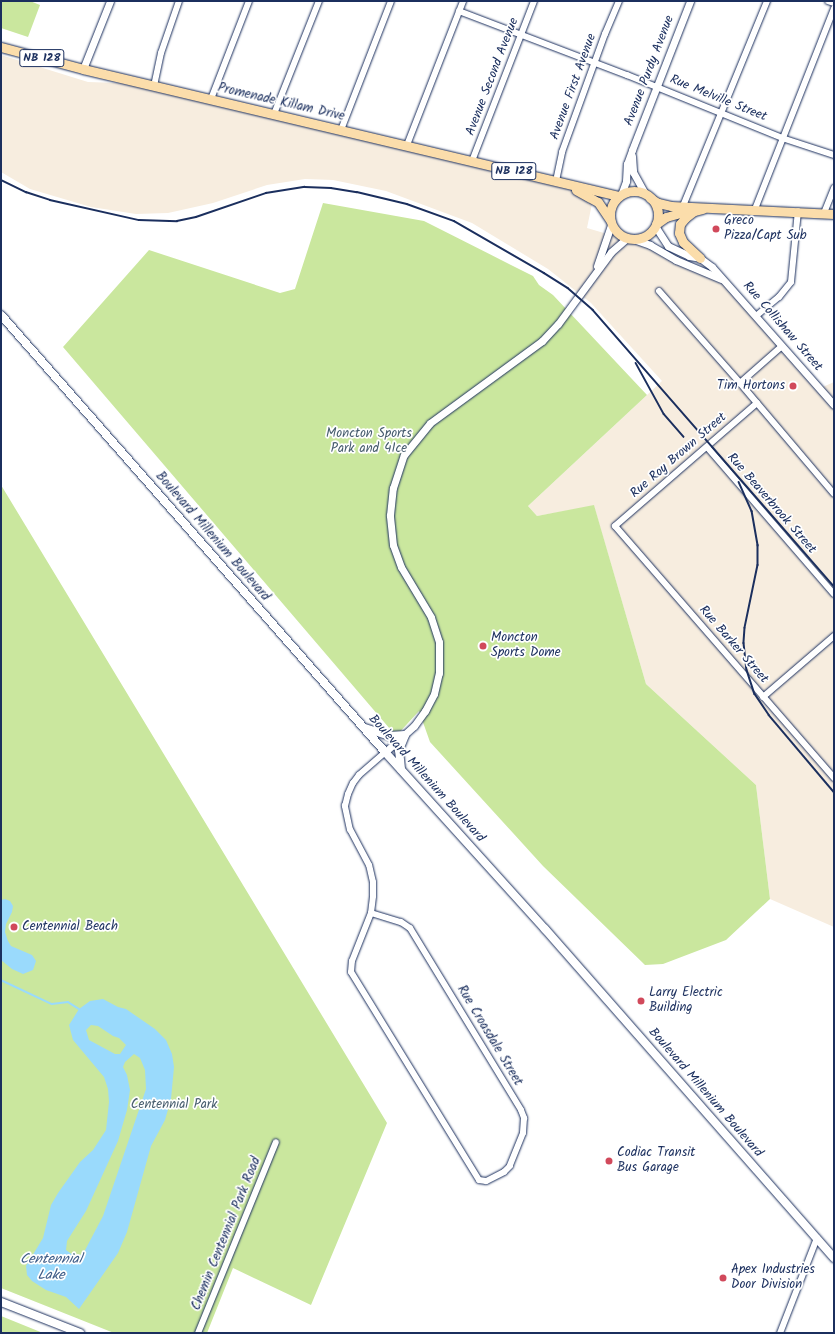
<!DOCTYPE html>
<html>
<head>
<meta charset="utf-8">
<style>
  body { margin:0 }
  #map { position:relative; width:835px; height:1334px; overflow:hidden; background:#fff; font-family:Kalam,sans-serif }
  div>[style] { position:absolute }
  .built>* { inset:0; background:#f7eddf }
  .green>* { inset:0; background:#cae79e }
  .water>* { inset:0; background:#9adafc }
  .stream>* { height:1.5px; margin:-0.75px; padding:0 0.75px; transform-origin:0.75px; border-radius:0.75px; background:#9adafc }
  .roads { filter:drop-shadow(0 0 1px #1b2f5e) drop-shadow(0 0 1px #1b2f5e) }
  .minor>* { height:6px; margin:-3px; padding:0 3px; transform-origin:3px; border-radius:3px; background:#fff }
  .tertiary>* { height:7px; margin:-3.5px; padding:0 3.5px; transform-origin:3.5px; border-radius:3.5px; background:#fff }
  .secondary>* { height:8px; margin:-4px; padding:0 4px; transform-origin:4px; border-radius:4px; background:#fff }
  .primary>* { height:9px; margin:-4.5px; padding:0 4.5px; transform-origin:4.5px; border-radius:4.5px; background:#fbddab }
  .primary>.ring { margin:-4.5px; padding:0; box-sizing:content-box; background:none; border:9px solid #fbddab; border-radius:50% }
  .rail>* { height:1.5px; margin:-0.75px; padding:0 0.75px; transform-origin:0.75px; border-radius:0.75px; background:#1b2f5e }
  .dots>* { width:11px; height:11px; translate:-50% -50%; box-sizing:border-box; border:2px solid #fff; border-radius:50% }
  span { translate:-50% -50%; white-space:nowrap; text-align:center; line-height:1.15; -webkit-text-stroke:3.5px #fff; paint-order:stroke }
  .shield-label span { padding:1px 3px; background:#fff; border:1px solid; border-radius:3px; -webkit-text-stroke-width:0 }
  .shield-label { font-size:12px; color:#1b2f5e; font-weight:700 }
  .street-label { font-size:13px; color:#1b2f5e }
  .poi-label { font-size:13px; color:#1b2f5e }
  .left { translate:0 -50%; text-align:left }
  .right { translate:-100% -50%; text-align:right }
  .park-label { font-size:13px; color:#475d6e }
  .water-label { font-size:14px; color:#3b5a86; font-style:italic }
  .frame { position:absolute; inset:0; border:2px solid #1b2f5e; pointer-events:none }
</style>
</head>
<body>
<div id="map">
  <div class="built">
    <i style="clip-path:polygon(1px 55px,88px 82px,150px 84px,595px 189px,587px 228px,648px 246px,694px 265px,723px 284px,816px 390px,834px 382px,834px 927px,770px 899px,756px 785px,646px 684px,594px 506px,537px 516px,528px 506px,662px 381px,591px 303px,548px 269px,472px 223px,386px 191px,333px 180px,305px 179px,267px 185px,213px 203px,168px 213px,136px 214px,91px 207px,30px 189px,1px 172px)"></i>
  </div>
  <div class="green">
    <i style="clip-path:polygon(1px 1px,30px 1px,40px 5px,28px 37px,1px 28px)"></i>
    <i style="clip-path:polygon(323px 203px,424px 221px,533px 276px,539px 285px,553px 295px,647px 395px,528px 506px,537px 516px,594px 505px,646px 684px,756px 785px,770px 899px,726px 940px,663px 964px,645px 965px,543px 866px,430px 742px,419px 711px,396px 736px,63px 347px,149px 250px,280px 293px,295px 289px)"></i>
    <i style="clip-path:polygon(1px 485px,387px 1123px,311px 1305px,233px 1268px,207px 1333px,114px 1333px,1px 1288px)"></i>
    <i style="clip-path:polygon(1px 1316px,43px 1333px,1px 1333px)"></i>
  </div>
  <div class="water">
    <i style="clip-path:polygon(5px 899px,10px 901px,13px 906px,12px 912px,6px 924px,5px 932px,8px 941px,11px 946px,32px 955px,36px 961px,33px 970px,23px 974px,12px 969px,1px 960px,1px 900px)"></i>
    <i style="clip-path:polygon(evenodd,103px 999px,118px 1007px,126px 1009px,155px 1029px,166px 1040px,172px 1054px,174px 1067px,171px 1099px,165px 1120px,151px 1146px,127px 1232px,118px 1253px,79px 1309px,66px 1297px,46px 1290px,32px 1281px,27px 1275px,26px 1266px,43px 1238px,51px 1205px,58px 1193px,80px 1162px,93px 1150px,106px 1130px,109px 1102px,108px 1089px,104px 1077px,73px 1040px,69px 1025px,79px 1009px,90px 1001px,103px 999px,91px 1025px,98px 1026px,113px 1036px,119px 1038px,126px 1045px,120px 1054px,115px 1054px,89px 1040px,86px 1030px,91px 1025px,103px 999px,134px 1054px,140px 1058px,145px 1070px,146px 1089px,103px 1216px,83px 1254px,80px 1255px,73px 1255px,66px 1250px,67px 1241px,86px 1211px,118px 1141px,127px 1110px,130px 1090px,127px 1075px,123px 1067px,125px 1062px,134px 1054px)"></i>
  </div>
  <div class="stream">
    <i style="left:1px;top:980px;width:56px;rotate:25.2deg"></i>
    <i style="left:52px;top:1004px;width:16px;rotate:-7deg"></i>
    <i style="left:68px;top:1002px;width:13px;rotate:32deg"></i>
  </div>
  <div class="roads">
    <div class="minor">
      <i style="left:828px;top:1px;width:6px;rotate:18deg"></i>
      <i style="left:459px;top:11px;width:180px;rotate:20.9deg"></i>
      <i style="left:627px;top:75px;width:167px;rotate:22.1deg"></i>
      <i style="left:782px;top:138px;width:55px;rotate:18.1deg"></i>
      <i style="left:154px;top:86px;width:34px;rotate:-78deg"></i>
      <i style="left:161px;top:53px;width:55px;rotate:-70.9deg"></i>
      <i style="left:211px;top:99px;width:105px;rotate:-68.8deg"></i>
      <i style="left:274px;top:114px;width:122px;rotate:-68.3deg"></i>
      <i style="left:341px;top:130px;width:138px;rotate:-68.8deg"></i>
      <i style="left:407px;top:145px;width:155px;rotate:-68.7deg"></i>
      <i style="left:472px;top:161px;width:172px;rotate:-68.8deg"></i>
      <i style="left:556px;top:181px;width:30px;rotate:-78deg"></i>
      <i style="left:562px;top:152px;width:126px;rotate:-70deg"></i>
      <i style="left:605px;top:34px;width:36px;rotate:-67deg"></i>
      <i style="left:683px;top:206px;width:222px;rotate:-67.7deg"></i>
      <i style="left:755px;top:209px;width:216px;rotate:-68.5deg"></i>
      <i style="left:824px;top:213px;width:27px;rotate:-68deg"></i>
      <i style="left:659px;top:291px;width:123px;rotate:48.6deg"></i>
      <i style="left:740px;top:383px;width:145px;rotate:49.7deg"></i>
      <i style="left:756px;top:316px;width:30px;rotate:-40deg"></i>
      <i style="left:779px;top:297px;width:19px;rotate:-51deg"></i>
      <i style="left:791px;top:282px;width:71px;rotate:-84.4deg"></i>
      <i style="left:740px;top:383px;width:56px;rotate:-41.4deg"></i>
      <i style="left:757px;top:403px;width:188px;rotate:139.1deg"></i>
      <i style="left:615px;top:526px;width:334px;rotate:49deg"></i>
      <i style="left:707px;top:447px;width:194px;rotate:49.2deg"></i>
      <i style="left:763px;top:697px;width:94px;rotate:-40.7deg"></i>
      <i style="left:371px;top:913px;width:31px;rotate:17deg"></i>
      <i style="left:401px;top:922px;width:11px;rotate:34deg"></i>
      <i style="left:410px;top:928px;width:213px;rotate:58.6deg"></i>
      <i style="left:521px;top:1110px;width:9px;rotate:69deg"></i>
      <i style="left:524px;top:1118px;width:15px;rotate:94deg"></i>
      <i style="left:523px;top:1133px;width:35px;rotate:112deg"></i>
      <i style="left:510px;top:1166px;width:8px;rotate:135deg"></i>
      <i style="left:504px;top:1172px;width:20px;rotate:153deg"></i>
      <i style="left:486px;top:1181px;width:7px;rotate:-172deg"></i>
      <i style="left:479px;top:1180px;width:244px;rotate:-121.6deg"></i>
      <i style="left:351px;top:972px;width:11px;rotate:-85deg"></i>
      <i style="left:352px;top:961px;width:52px;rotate:-68.4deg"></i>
      <i style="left:371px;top:913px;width:17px;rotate:-83deg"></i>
      <i style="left:373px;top:896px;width:14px;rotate:-90deg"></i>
      <i style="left:373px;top:882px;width:17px;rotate:-103deg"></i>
      <i style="left:369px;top:865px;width:40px;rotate:-118deg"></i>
      <i style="left:350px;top:830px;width:25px;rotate:-102deg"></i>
      <i style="left:345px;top:806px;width:12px;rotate:-76deg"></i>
      <i style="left:348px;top:794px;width:12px;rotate:-66deg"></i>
      <i style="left:353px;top:783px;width:10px;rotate:-53deg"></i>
      <i style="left:359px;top:775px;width:35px;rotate:-41deg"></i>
      <i style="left:198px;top:1333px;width:206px;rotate:-67.8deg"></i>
      <i style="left:780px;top:1333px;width:102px;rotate:-68.7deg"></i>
    </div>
    <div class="tertiary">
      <i style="left:83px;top:69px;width:73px;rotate:-68.3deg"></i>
      <i style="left:632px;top:156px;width:16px;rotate:86deg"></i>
      <i style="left:633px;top:172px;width:25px;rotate:61deg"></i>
      <i style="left:621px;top:195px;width:15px;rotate:-70deg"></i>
      <i style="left:626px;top:181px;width:17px;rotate:-87deg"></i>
      <i style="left:627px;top:164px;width:15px;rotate:-70deg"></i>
      <i style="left:632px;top:150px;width:160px;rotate:-68.7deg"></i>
      <i style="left:655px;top:226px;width:24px;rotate:57deg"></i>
      <i style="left:668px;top:246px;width:23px;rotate:25deg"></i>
      <i style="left:689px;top:256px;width:11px;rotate:10deg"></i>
      <i style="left:700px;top:258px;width:15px;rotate:37deg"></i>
      <i style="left:712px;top:267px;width:184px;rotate:48.5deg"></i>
      <i style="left:633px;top:239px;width:18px;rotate:19deg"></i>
      <i style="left:650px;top:245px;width:30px;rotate:30deg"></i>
      <i style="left:676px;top:260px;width:49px;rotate:22.9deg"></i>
      <i style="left:597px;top:266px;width:43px;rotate:-71.1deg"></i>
      <i style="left:385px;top:752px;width:39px;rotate:-42deg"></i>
      <i style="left:414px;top:726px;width:19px;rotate:-54deg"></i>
      <i style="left:425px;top:711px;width:19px;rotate:-62deg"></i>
      <i style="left:434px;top:694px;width:22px;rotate:-77deg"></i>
      <i style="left:439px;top:673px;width:31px;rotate:-90deg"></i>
      <i style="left:439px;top:642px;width:26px;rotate:-108deg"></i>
      <i style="left:431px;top:617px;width:58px;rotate:-121deg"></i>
      <i style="left:401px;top:567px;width:23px;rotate:-110deg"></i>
      <i style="left:393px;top:545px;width:30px;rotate:-96deg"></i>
      <i style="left:390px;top:515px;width:27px;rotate:-84deg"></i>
      <i style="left:393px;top:488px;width:35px;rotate:-72deg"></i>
      <i style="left:404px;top:455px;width:41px;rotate:-50.9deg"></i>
      <i style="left:430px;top:423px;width:139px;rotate:-36.2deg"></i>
      <i style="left:542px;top:341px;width:23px;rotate:-47deg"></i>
      <i style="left:558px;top:324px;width:89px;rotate:-53.6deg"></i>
      <i style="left:611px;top:252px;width:21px;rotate:-41deg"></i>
    </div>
    <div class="secondary">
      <i style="left:1px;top:315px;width:582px;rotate:48.69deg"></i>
      <i style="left:385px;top:752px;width:239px;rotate:47.9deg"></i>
      <i style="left:545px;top:929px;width:438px;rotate:48.7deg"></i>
      <i style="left:365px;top:728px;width:25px;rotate:18deg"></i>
      <i style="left:389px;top:736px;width:16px;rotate:-4deg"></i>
      <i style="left:401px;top:769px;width:19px;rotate:-96deg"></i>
      <i style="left:399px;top:750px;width:16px;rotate:-68deg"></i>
      <i style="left:1px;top:1302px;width:85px;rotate:21.4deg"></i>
    </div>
    <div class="primary">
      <i style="left:1px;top:47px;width:85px;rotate:15deg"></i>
      <i style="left:83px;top:69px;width:551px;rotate:13.33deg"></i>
      <i style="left:576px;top:190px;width:25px;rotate:29deg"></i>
      <i style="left:598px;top:202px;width:22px;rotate:56deg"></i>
      <i class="ring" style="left:610px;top:191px;width:39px;height:39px"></i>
      <i style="left:650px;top:198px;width:9px;rotate:32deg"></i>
      <i style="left:658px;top:203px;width:13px;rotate:13deg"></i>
      <i style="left:671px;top:206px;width:163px;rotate:2.8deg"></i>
      <i style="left:656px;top:224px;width:12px;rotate:-35deg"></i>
      <i style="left:666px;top:217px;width:25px;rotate:-16deg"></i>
      <i style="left:700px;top:258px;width:23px;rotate:-137deg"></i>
      <i style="left:683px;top:242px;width:10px;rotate:-114deg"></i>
      <i style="left:679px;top:233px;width:9px;rotate:-84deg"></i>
      <i style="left:680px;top:224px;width:8px;rotate:-50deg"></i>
      <i style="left:685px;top:218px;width:11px;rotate:-38deg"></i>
      <i style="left:694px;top:211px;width:9px;rotate:-13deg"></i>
    </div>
  </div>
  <div class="rail">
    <i style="left:1px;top:180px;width:28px;rotate:26deg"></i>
    <i style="left:26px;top:192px;width:25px;rotate:18deg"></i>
    <i style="left:50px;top:200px;width:91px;rotate:12.7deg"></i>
    <i style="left:139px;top:220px;width:38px;rotate:2deg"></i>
    <i style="left:177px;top:221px;width:19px;rotate:-12deg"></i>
    <i style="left:196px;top:217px;width:74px;rotate:-18.9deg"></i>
    <i style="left:266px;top:193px;width:39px;rotate:-9deg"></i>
    <i style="left:305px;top:187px;width:26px;rotate:2deg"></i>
    <i style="left:331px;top:188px;width:26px;rotate:9deg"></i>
    <i style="left:357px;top:192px;width:51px;rotate:13.5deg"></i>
    <i style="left:407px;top:204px;width:50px;rotate:19.9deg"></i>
    <i style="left:454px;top:221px;width:104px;rotate:30deg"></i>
    <i style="left:544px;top:273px;width:28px;rotate:32deg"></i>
    <i style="left:568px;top:288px;width:33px;rotate:41deg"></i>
    <i style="left:593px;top:310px;width:366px;rotate:48.9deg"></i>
    <i style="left:636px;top:363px;width:58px;rotate:61.2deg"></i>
    <i style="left:664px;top:414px;width:30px;rotate:49deg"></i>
    <i style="left:739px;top:482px;width:32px;rotate:66deg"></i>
    <i style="left:752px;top:511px;width:35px;rotate:80deg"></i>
    <i style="left:758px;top:545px;width:20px;rotate:90deg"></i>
    <i style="left:758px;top:565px;width:64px;rotate:101.7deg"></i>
    <i style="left:745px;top:628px;width:15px;rotate:94deg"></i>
    <i style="left:744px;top:643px;width:27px;rotate:84deg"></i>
    <i style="left:747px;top:670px;width:25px;rotate:72deg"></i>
    <i style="left:755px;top:694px;width:25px;rotate:56deg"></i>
    <i style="left:769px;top:715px;width:101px;rotate:49.8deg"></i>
  </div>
  <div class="dots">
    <i style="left:716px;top:229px;background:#d1495b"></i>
    <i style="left:793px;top:386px;background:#d1495b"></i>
    <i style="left:483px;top:646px;background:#d1495b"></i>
    <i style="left:14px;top:927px;background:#d1495b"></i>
    <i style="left:641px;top:1001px;background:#d1495b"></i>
    <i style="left:609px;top:1161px;background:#d1495b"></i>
    <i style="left:723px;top:1278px;background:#d1495b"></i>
  </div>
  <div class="shield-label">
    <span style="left:42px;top:58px">NB 128</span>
    <span style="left:514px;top:171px">NB 128</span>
  </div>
  <div class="street-label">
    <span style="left:650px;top:71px;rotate:-69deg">Avenue Purdy Avenue</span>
    <span style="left:493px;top:77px;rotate:-69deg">Avenue Second Avenue</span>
    <span style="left:574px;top:87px;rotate:-70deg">Avenue First Avenue</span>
    <span style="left:718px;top:99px;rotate:22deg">Rue Melville Street</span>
    <span style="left:281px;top:103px;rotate:13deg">Promenade Killam Drive</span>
    <span style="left:782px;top:327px;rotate:49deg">Rue Collishaw Street</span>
    <span style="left:679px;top:456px;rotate:-41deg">Rue Roy Brown Street</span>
    <span style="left:771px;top:504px;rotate:49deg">Rue Beaverbrook Street</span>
    <span style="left:212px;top:537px;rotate:49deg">Boulevard Millenium Boulevard</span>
    <span style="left:733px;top:645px;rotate:49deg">Rue Barker Street</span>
    <span style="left:426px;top:779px;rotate:48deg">Boulevard Millenium Boulevard</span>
    <span style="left:489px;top:1036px;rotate:59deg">Rue Croasdale Street</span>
    <span style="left:705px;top:1093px;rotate:49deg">Boulevard Millenium Boulevard</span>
    <span style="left:227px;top:1234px;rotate:-68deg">Chemin Centennial Park Road</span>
  </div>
  <div class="poi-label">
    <span class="left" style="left:724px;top:229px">Greco<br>Pizza/Capt Sub</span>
    <span class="right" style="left:785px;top:386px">Tim Hortons</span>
    <span class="left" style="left:491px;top:646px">Moncton<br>Sports Dome</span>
    <span class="left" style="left:22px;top:927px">Centennial Beach</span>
    <span class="left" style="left:649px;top:1001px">Larry Electric<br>Building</span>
    <span class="left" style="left:617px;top:1161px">Codiac Transit<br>Bus Garage</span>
    <span class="left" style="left:731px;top:1278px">Apex Industries<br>Door Division</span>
  </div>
  <div class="park-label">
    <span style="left:369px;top:442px">Moncton Sports<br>Park and 4Ice</span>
    <span style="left:174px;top:1105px">Centennial Park</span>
  </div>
  <div class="water-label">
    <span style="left:51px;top:1267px">Centennial<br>Lake</span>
  </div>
  <div class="frame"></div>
</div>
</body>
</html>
